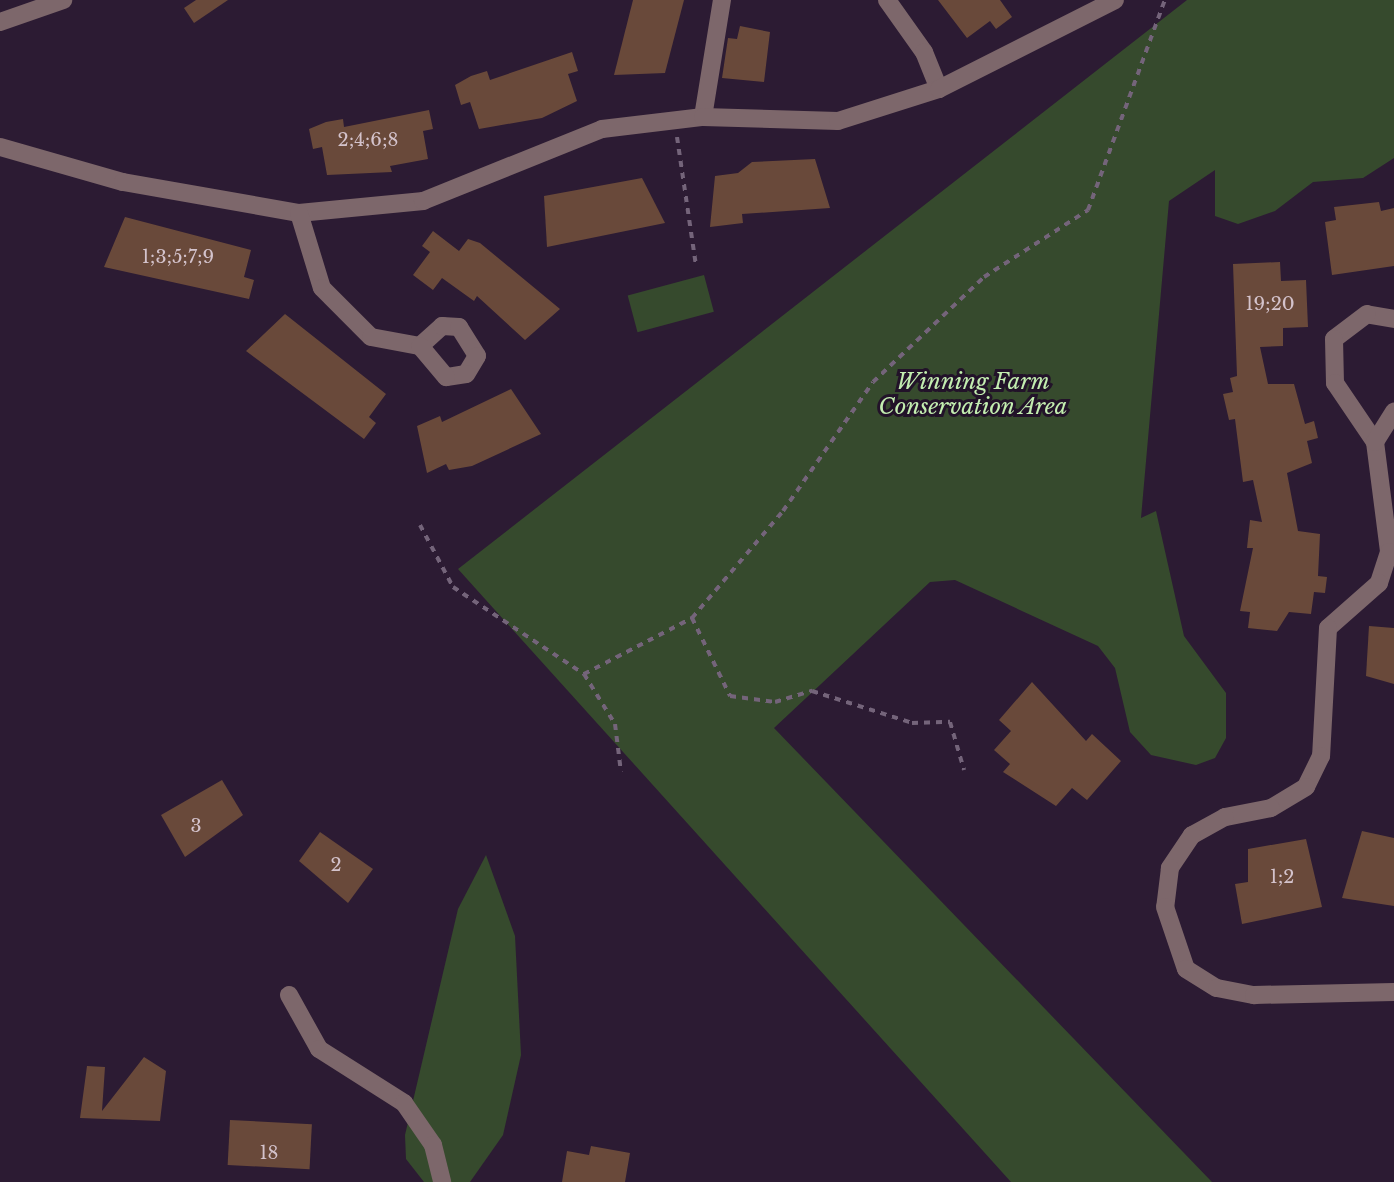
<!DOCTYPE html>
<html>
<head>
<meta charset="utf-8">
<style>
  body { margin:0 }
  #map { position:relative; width:1394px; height:1182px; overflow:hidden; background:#2c1b33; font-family:"Libre Baskerville",serif }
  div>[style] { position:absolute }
  .green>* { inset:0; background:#364a2d; transform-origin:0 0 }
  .building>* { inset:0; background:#69493a; transform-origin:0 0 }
  .path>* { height:4px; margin-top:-2px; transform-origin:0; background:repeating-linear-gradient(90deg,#74647a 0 6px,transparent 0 12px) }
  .street>* { height:18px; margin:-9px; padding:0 9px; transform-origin:9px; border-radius:9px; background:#7d676b }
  span { translate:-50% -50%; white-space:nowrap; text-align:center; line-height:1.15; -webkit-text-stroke:6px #221229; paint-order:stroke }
  .number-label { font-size:18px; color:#d4c3cc }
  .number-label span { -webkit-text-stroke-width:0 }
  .park-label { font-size:22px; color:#c3eeb0; font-style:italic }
</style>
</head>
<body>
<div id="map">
  <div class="green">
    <i style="clip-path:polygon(1187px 0,1394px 0,1394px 158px,1363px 178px,1313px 182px,1275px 211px,1238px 224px,1215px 216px,1215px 170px,1169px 201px,1141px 518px,1156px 511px,1184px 636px,1226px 693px,1226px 738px,1215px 758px,1196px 765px,1151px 755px,1130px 732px,1115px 668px,1098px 646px,955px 580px,930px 582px,774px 728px,1212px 1182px,1011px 1182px,458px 569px)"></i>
    <i style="left:704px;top:275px;width:38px;height:79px;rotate:75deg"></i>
    <i style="clip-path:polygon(486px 855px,515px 936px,521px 1055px,503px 1135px,470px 1182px,424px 1182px,406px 1159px,405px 1135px,458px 909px)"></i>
  </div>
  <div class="building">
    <i style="clip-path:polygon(196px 0,228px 0,194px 23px,184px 8px)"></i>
    <i style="clip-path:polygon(633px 0,684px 0,665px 73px,614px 75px)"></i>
    <i style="clip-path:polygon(938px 0,1000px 0,1012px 17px,996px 29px,990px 21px,967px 38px)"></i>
    <i style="clip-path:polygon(740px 26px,770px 32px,764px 82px,722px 78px,728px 38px,737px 39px)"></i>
    <i style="clip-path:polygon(572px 52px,578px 71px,568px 74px,577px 101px,542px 118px,479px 129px,470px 102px,461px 105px,455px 85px,471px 76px,487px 71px,490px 80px)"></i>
    <i style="clip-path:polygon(429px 110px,433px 129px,423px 131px,428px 159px,390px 166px,392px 172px,327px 175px,322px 147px,313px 149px,309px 129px,326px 122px,343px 119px,344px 127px)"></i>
    <i style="clip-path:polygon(815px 159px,830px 208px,742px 214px,743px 223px,710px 227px,715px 176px,738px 173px,752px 162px)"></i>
    <i style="clip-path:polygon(642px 178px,665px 223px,547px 247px,544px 196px)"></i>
    <i style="clip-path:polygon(1379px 202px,1381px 211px,1394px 208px,1394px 266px,1332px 275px,1325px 222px,1336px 220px,1334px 207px)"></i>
    <i style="clip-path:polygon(125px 217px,251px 250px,244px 277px,254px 280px,249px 299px,104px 267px)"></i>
    <i style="clip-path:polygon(433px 231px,459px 251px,468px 239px,480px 243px,560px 309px,525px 340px,477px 296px,474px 301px,442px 278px,433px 290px,413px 275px,430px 252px,422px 246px)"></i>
    <i style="clip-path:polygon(1280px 262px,1281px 281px,1306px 280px,1308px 327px,1283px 328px,1283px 346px,1260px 347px,1268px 384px,1294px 384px,1305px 424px,1314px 421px,1318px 438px,1307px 441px,1312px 463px,1287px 473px,1298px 531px,1320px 534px,1318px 576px,1327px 577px,1325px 593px,1314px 592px,1311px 614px,1289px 612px,1277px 631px,1248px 628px,1250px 612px,1240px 611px,1253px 548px,1247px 548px,1250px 520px,1262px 522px,1253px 480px,1243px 482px,1235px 419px,1229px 420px,1223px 394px,1233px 392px,1230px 378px,1237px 376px,1233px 264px)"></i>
    <i style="clip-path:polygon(285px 314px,386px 394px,369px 417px,376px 423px,364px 439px,246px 351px)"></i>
    <i style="clip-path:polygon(511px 389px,541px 434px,472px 466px,449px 470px,446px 464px,427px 473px,417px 426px,440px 416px,442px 422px)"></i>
    <i style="clip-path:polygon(1369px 626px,1394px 628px,1394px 684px,1366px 676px)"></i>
    <i style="clip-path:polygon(1032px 682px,1086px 741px,1092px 734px,1121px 761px,1087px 800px,1072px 788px,1056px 806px,1003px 772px,1010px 764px,994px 750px,1011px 731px,999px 720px)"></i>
    <i style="clip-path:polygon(222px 780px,243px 815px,185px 857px,161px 815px)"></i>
    <i style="clip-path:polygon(1362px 831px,1394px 838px,1394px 906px,1342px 898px)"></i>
    <i style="clip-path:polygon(320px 832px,373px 869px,348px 903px,299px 861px)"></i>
    <i style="clip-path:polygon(1306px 839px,1322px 907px,1242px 924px,1235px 884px,1248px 882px,1248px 849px)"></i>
    <i style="clip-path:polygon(144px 1057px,166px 1071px,160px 1121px,80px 1118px,87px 1066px,105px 1067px,102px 1111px)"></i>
    <i style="left:230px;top:1120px;width:82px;height:45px;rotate:3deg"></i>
    <i style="clip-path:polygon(591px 1146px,630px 1153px,625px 1182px,562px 1182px,567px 1151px,589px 1155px)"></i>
  </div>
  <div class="path">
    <i style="left:677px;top:137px;width:129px;rotate:81.6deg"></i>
    <i style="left:420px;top:525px;width:70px;rotate:62deg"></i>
    <i style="left:453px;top:587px;width:157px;rotate:33.6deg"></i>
    <i style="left:584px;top:674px;width:59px;rotate:58.2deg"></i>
    <i style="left:615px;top:724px;width:48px;rotate:82.9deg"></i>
    <i style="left:692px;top:618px;width:87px;rotate:64deg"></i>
    <i style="left:730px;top:696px;width:45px;rotate:7.6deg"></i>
    <i style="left:775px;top:702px;width:39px;rotate:-17deg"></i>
    <i style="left:812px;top:691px;width:105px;rotate:17.7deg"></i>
    <i style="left:912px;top:723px;width:38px;rotate:-2deg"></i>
    <i style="left:950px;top:722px;width:50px;rotate:73.7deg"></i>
    <i style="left:584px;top:674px;width:122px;rotate:-27.4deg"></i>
    <i style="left:692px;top:618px;width:140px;rotate:-49.6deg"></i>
    <i style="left:783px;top:511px;width:157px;rotate:-55.1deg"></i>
    <i style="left:873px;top:382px;width:153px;rotate:-43.4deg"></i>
    <i style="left:984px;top:277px;width:124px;rotate:-32.8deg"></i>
    <i style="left:1088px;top:210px;width:224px;rotate:-69.9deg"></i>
  </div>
  <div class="street">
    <i style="left:887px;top:0;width:64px;rotate:54.6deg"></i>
    <i style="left:924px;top:52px;width:40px;rotate:68deg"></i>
    <i style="left:0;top:22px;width:67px;rotate:-19.2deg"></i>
    <i style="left:703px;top:117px;width:119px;rotate:-80.8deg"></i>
    <i style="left:0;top:147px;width:128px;rotate:15.9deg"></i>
    <i style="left:123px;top:182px;width:179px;rotate:10deg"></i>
    <i style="left:299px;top:213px;width:125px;rotate:-5.5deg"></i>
    <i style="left:423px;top:201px;width:193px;rotate:-21.9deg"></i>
    <i style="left:602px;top:129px;width:102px;rotate:-6.8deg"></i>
    <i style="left:703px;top:117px;width:135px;rotate:1.7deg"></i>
    <i style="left:838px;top:121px;width:106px;rotate:-17.6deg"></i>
    <i style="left:939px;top:89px;width:197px;rotate:-26.8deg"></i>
    <i style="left:299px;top:213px;width:78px;rotate:73deg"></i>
    <i style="left:322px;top:288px;width:69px;rotate:45deg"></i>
    <i style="left:371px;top:337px;width:50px;rotate:10.4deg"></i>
    <i style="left:420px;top:346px;width:30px;rotate:-42deg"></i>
    <i style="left:442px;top:326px;width:17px;rotate:3deg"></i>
    <i style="left:459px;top:327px;width:34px;rotate:58deg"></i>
    <i style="left:477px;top:356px;width:21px;rotate:121deg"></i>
    <i style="left:466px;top:374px;width:20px;rotate:171deg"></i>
    <i style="left:446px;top:377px;width:40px;rotate:-130deg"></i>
    <i style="left:1394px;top:319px;width:27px;rotate:-170deg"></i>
    <i style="left:1367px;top:314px;width:41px;rotate:142.9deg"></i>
    <i style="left:1334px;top:339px;width:44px;rotate:88.7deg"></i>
    <i style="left:1335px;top:383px;width:71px;rotate:55.9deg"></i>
    <i style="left:1375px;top:442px;width:111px;rotate:82.7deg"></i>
    <i style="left:1389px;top:552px;width:33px;rotate:108deg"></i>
    <i style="left:1379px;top:583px;width:68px;rotate:138.6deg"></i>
    <i style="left:1328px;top:628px;width:128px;rotate:93.1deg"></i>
    <i style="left:1321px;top:756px;width:34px;rotate:116deg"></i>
    <i style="left:1306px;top:787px;width:41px;rotate:149deg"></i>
    <i style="left:1271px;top:808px;width:47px;rotate:168.9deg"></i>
    <i style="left:1225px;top:817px;width:38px;rotate:151deg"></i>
    <i style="left:1192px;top:835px;width:40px;rotate:124deg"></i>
    <i style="left:1170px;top:868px;width:39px;rotate:97deg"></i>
    <i style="left:1165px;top:907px;width:65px;rotate:71.3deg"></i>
    <i style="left:1186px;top:969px;width:36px;rotate:32deg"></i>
    <i style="left:1217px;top:988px;width:38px;rotate:11deg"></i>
    <i style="left:1254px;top:995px;width:140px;rotate:-1.2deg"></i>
    <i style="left:1375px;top:442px;width:36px;rotate:-58deg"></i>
    <i style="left:289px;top:995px;width:62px;rotate:60.9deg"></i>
    <i style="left:319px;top:1049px;width:101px;rotate:32.4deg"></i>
    <i style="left:404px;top:1103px;width:51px;rotate:55.4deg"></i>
    <i style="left:433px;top:1145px;width:38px;rotate:76deg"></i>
  </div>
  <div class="number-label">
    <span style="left:368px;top:140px">2;4;6;8</span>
    <span style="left:178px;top:257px">1;3;5;7;9</span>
    <span style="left:1270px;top:304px">19;20</span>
    <span style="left:196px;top:826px">3</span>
    <span style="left:336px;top:865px">2</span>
    <span style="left:1282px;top:877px">1;2</span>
    <span style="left:269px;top:1153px">18</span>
  </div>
  <div class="park-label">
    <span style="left:973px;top:394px">Winning Farm<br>Conservation Area</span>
  </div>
</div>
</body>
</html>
